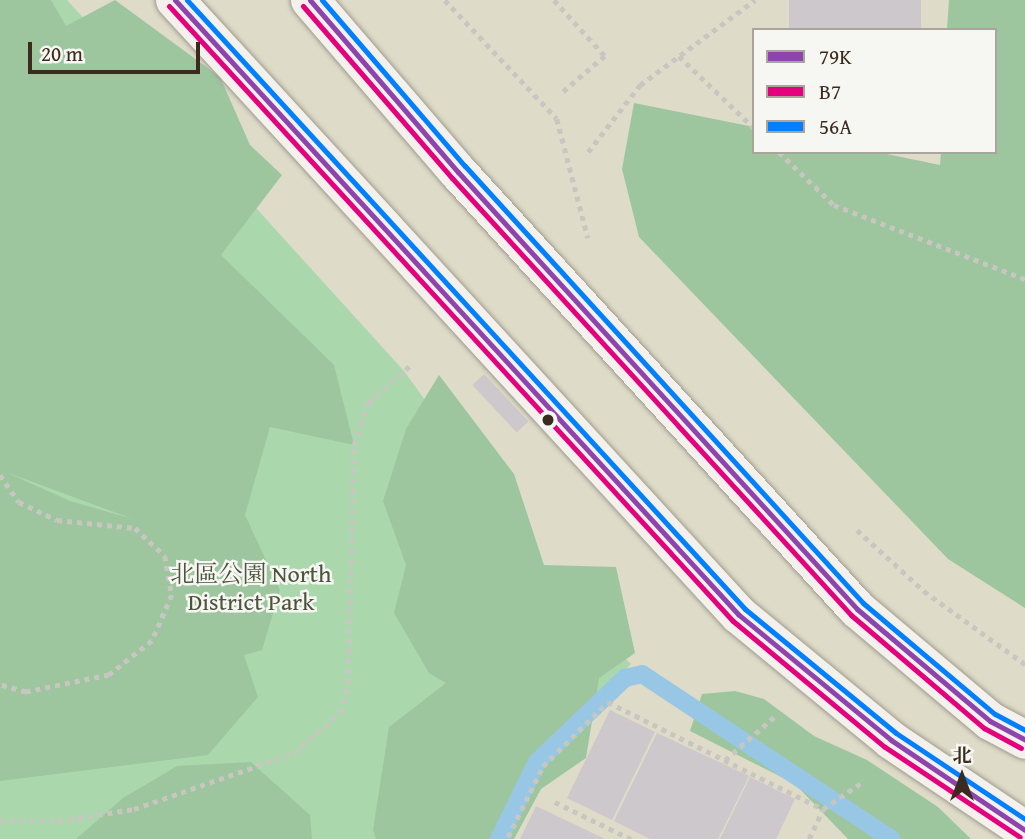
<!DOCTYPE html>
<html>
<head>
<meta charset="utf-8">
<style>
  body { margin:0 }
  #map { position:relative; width:1025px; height:839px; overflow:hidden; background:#dedbc8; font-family:"Gentium Book Plus","Noto Serif SC",serif }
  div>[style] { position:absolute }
  .green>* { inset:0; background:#abd7ac }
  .forest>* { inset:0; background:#9dc69f }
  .stream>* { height:18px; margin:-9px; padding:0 9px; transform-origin:9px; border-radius:9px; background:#98c7e5 }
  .building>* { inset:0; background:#ccc8cb; transform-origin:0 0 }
  .path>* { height:4.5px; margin-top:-2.25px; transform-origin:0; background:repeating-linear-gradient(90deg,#c8c6c1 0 5px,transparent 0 10px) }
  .roads { filter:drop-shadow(0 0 2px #9f9c8f) drop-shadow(0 0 2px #9f9c8f) }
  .secondary>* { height:38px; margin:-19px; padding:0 19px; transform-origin:19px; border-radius:19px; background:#f4f1ec }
  .bus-1>* { height:5px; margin:-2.5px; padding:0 2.5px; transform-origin:2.5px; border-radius:2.5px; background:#8e44ad }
  .bus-2>* { height:5px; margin:-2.5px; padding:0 2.5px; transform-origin:2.5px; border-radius:2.5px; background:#e5007d }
  .bus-3>* { height:5px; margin:-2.5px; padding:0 2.5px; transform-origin:2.5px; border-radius:2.5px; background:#0080ff }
  .dots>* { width:19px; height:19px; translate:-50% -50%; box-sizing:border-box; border:4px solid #f6f6f2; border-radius:50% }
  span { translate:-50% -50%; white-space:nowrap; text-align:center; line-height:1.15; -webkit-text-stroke:5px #f6f6f2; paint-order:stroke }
  .park-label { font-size:24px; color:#4c543c }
  .legend { position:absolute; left:752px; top:28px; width:245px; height:126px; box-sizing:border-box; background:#f6f6f2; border:2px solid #aba49d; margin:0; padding:9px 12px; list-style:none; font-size:21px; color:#3b2a1e }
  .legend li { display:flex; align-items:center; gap:14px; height:35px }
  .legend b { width:35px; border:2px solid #aba49d }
  .north { position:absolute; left:927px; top:741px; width:70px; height:70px; -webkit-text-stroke:5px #f6f6f2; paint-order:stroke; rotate:0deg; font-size:19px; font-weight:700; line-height:28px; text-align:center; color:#3b2a1e }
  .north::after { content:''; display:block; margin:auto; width:24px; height:32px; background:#3b2a1e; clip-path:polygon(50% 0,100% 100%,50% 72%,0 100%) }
  .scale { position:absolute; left:28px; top:42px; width:172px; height:32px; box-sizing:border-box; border:4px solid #3b2a1e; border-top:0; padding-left:9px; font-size:21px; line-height:24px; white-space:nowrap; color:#3b2a1e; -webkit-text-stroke:5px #f6f6f2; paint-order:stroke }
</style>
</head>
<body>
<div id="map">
  <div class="green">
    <i style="clip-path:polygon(0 0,67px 0,404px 371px,583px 619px,631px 664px,533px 757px,491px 839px,0 839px)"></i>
  </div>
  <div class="forest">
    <i style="clip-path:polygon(evenodd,0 0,51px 0,66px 26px,115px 0,220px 77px,250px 145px,282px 175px,221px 255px,334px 365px,354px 445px,270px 427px,245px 515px,280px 590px,262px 650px,244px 655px,258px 697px,208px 755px,0 781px,0 0,10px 474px,11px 474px,133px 519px,70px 501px,10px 474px)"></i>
    <i style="clip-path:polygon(949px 0,1025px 0,1025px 608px,948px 559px,639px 237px,622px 169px,634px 103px,754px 127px,754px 152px,877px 152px,940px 165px,941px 152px,995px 152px,995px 30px,947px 30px)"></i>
    <i style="clip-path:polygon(439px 375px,514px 474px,544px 565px,616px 567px,635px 653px,599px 678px,586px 758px,541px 789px,514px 839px,376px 839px,373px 830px,389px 727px,446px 683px,429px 673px,394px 613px,406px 565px,383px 501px,406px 429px)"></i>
    <i style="clip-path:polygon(735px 691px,764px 699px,814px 736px,867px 760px,938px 807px,971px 839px,848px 839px,795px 784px,690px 731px,702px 694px)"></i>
    <i style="clip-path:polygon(251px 762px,310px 815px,312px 839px,76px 839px,123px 798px,177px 766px)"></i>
  </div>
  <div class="stream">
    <i style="left:499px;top:839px;width:86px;rotate:-63.7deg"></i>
    <i style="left:537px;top:762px;width:122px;rotate:-43.7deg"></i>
    <i style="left:625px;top:678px;width:17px;rotate:-13deg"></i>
    <i style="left:642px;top:674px;width:299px;rotate:33.5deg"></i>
  </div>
  <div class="building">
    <i style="left:789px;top:0;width:132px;height:30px"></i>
    <i style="left:484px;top:374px;width:65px;height:16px;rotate:47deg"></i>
    <i style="left:610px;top:710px;width:50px;height:98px;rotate:26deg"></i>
    <i style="clip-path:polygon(657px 733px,749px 776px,718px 839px,650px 839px,614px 821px)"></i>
    <i style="clip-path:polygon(750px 777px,795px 799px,776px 839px,720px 839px)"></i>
    <i style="clip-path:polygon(536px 806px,605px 839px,520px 839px)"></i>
  </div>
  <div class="path">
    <i style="left:445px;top:0;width:163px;rotate:46.7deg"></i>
    <i style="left:557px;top:119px;width:123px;rotate:75.4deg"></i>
    <i style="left:554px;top:0;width:76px;rotate:47.7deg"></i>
    <i style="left:605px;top:56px;width:57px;rotate:139.3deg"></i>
    <i style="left:679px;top:56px;width:104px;rotate:43.8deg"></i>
    <i style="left:588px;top:152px;width:85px;rotate:-52.2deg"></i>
    <i style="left:640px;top:85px;width:143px;rotate:-36.5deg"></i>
    <i style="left:779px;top:152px;width:76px;rotate:43.9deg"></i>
    <i style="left:834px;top:205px;width:205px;rotate:21.2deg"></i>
    <i style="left:0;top:475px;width:33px;rotate:55deg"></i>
    <i style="left:19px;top:502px;width:42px;rotate:25.3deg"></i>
    <i style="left:57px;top:520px;width:78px;rotate:5.9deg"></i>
    <i style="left:135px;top:528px;width:41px;rotate:43deg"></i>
    <i style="left:165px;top:556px;width:40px;rotate:80deg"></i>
    <i style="left:172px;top:595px;width:50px;rotate:113.5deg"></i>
    <i style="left:152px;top:641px;width:55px;rotate:141.7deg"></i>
    <i style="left:109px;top:675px;width:85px;rotate:168.4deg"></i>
    <i style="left:26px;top:692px;width:27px;rotate:-165deg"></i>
    <i style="left:857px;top:530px;width:91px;rotate:42.3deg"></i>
    <i style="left:924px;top:591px;width:125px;rotate:35.9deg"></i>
    <i style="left:725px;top:760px;width:65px;rotate:-41.3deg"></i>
    <i style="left:555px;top:802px;width:85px;rotate:26deg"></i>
    <i style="left:0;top:821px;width:58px"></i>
    <i style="left:58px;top:821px;width:77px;rotate:-9deg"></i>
    <i style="left:134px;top:809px;width:170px;rotate:-19.3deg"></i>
    <i style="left:294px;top:753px;width:61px;rotate:-41deg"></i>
    <i style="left:340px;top:713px;width:30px;rotate:-75deg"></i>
    <i style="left:348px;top:684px;width:239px;rotate:-88.6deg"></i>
    <i style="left:354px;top:445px;width:44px;rotate:-71.6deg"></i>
    <i style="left:368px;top:403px;width:60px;rotate:-41.6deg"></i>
    <i style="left:508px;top:837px;width:79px;rotate:-63.8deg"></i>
    <i style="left:543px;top:766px;width:91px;rotate:-44.6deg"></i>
    <i style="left:608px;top:702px;width:240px;rotate:26.5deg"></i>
    <i style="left:809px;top:839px;width:33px;rotate:-65deg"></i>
    <i style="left:823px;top:809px;width:50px;rotate:-34.3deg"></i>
  </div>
  <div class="roads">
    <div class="secondary">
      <i style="left:175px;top:0;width:834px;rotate:47.48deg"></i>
      <i style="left:739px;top:615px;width:197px;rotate:39.4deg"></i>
      <i style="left:891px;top:740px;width:161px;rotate:33.9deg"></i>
      <i style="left:310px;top:0;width:227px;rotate:49.3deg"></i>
      <i style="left:458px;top:172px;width:592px;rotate:47.6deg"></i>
      <i style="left:857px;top:609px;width:174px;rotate:40.1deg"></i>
      <i style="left:990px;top:721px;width:40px;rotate:28deg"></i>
    </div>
  </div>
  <div class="bus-1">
    <i style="left:175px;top:0;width:834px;rotate:47.48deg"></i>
    <i style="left:739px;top:615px;width:197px;rotate:39.4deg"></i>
    <i style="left:891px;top:740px;width:161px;rotate:33.9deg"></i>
    <i style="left:310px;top:0;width:227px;rotate:49.3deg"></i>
    <i style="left:458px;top:172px;width:592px;rotate:47.6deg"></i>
    <i style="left:857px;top:609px;width:174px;rotate:40.1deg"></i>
    <i style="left:990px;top:721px;width:40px;rotate:28deg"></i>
  </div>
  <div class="bus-2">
    <i style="left:169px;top:6px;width:834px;rotate:47.48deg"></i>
    <i style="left:733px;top:621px;width:197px;rotate:39.7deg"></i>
    <i style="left:885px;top:747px;width:162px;rotate:33.7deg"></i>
    <i style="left:303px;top:6px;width:228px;rotate:49.1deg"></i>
    <i style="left:452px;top:178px;width:592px;rotate:47.6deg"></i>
    <i style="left:851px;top:615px;width:175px;rotate:40.4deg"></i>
    <i style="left:984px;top:728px;width:42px;rotate:28.4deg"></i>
  </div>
  <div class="bus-3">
    <i style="left:187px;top:0;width:826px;rotate:47.5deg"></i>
    <i style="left:745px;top:609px;width:195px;rotate:39.4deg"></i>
    <i style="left:896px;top:733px;width:155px;rotate:33.7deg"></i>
    <i style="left:322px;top:0;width:219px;rotate:49.3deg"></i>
    <i style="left:465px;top:166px;width:591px;rotate:47.67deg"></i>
    <i style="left:863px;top:603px;width:172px;rotate:40.1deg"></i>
    <i style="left:995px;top:714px;width:34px;rotate:28deg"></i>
  </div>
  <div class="dots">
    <i style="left:548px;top:420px;background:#3b2a1e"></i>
  </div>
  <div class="park-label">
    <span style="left:251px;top:588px">北區公園 North<br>District Park</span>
  </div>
  <ul class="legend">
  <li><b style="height:9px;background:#8e44ad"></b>79K</li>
  <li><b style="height:9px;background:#e5007d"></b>B7</li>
  <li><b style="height:9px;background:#0080ff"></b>56A</li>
  </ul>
  <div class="north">北</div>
  <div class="scale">20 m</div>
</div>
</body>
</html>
